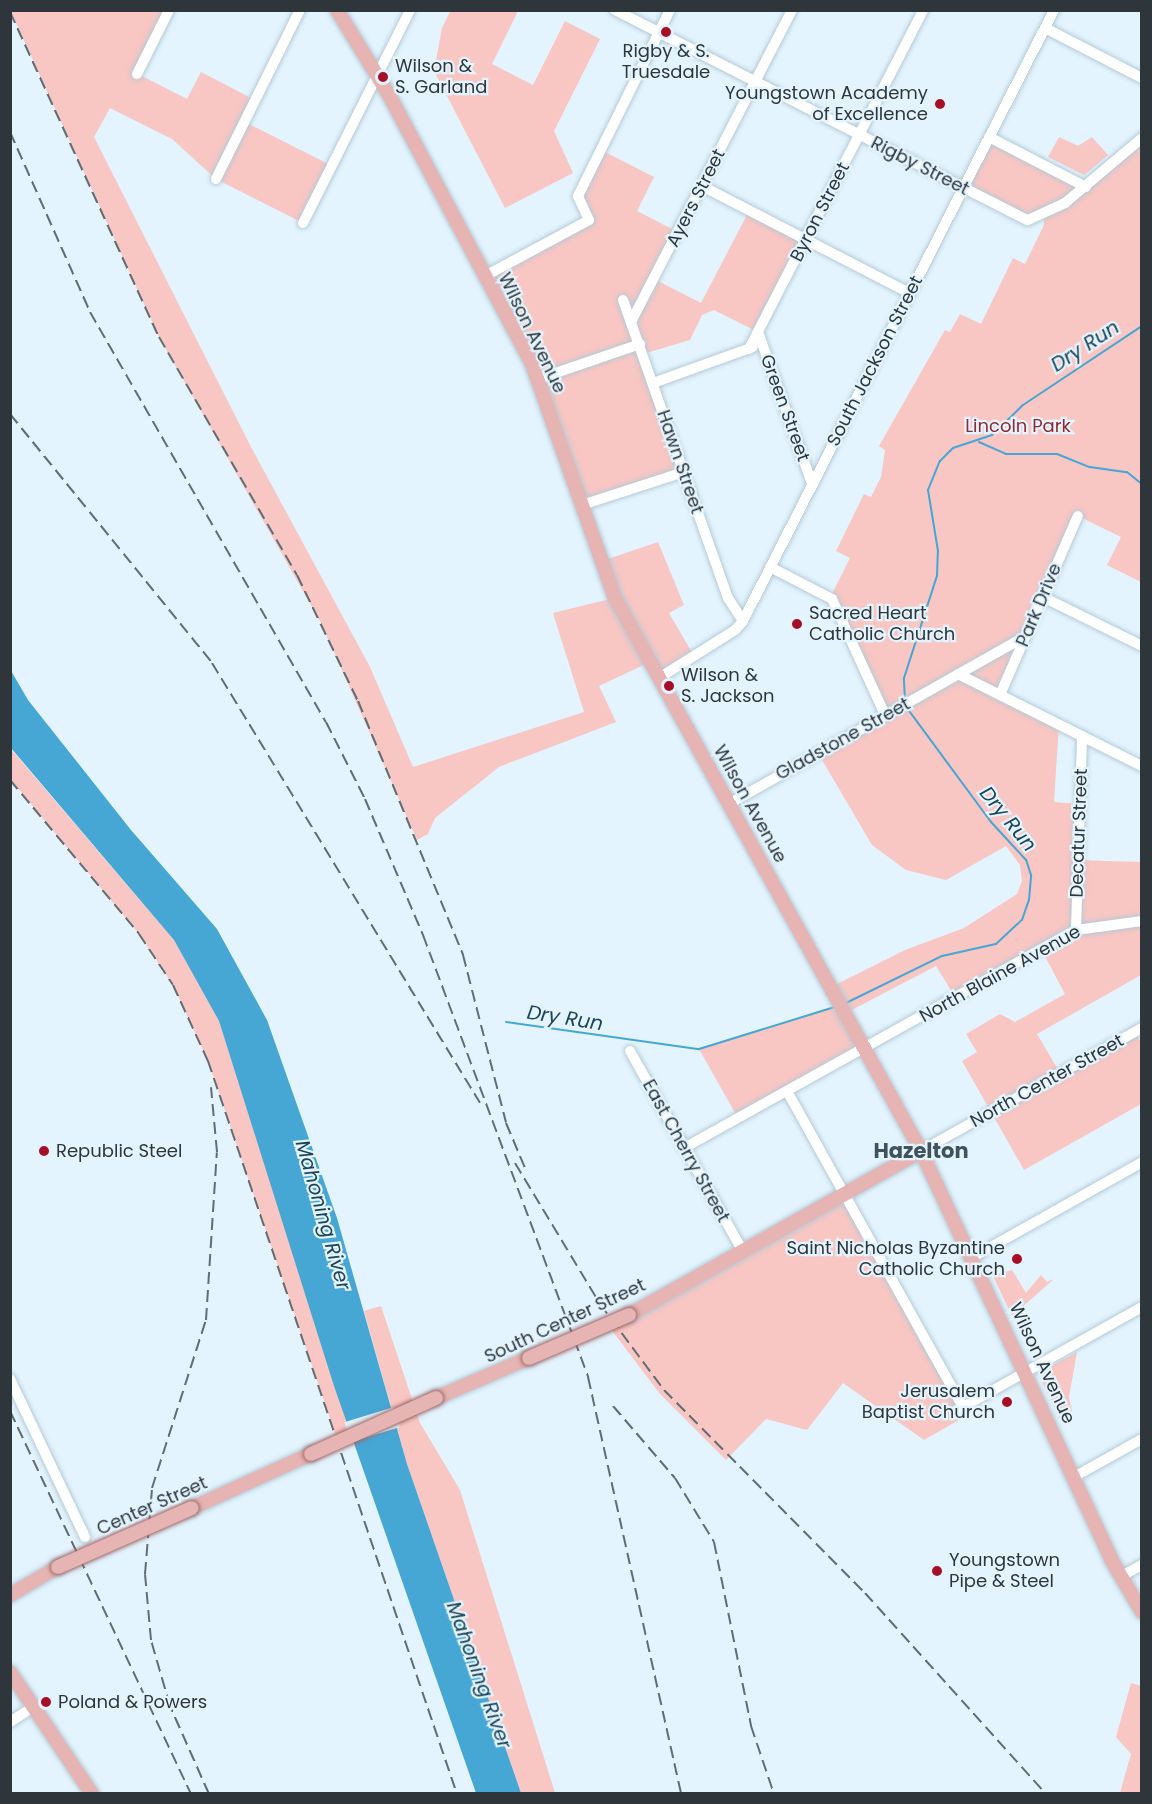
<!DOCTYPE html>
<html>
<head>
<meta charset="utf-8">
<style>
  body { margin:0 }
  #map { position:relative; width:1152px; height:1804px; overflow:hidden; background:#e3f4fe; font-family:Poppins,sans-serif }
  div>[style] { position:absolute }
  .green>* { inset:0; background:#f8c6c3 }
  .water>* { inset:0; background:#46a6d4 }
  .pier>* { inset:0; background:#e3f4fe; transform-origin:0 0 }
  .stream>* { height:2px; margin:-1px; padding:0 1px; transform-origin:1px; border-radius:1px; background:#46a6d4 }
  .roads { filter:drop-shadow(0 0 2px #b5cad6) drop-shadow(0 0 2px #b5cad6) }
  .minor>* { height:10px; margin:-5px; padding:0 5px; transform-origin:5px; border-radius:5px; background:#fff }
  .major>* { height:14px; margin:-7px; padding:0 7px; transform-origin:7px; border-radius:7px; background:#e6b4b2 }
  .rail>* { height:2px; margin-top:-1px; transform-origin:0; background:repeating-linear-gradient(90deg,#626c73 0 12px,transparent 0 18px) }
  .bridges { filter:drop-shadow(0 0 2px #9b6767) drop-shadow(0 0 2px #9b6767) }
  .major-bridge>* { height:14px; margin:-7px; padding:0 7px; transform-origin:7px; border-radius:7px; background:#e6b4b2 }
  .dots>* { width:16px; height:16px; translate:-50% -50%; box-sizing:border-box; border:3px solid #e3f4fe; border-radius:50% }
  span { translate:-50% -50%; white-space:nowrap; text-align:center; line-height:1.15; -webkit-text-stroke:4.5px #e3f4fe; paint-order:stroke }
  .poi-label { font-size:18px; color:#2e363b }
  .left { translate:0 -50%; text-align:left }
  .right { translate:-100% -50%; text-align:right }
  .street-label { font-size:18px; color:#2e363b }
  .park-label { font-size:18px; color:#93282e }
  .water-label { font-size:20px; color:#1c4458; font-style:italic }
  .quarter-label { font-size:21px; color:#40525b; font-weight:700 }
  .frame { position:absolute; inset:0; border:12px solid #2e363b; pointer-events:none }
</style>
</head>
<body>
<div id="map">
  <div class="green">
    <i style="clip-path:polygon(451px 10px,518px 11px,492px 64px,533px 85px,565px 21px,600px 39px,554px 131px,573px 173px,505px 208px,434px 71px,442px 28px)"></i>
    <i style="clip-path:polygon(159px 11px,167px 15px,138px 74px,187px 99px,201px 72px,255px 100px,245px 122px,332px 166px,303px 223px,216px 179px,172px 139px,110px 108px,94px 137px,251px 447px,370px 667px,413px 767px,584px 712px,553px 613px,614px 598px,602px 561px,658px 542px,684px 605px,669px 613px,694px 656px,659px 678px,650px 662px,599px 686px,616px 722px,499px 767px,435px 818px,428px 834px,417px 840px,321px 623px,159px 337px,11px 12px)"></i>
    <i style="clip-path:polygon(989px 137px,1086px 187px,1141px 138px,1141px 582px,1107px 565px,1121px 537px,1078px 516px,1000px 695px,1059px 724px,1054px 802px,1080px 804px,1078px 860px,1141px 862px,1141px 975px,1037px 1034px,1060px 1073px,1135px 1031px,1141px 1043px,1141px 1104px,1024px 1170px,962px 1061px,977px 1052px,966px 1034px,1000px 1014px,1015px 1022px,1065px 994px,1041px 949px,955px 997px,936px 966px,846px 1013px,864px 1048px,738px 1118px,699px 1049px,840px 1005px,831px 987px,905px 950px,964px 928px,1017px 894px,1022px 881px,1020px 865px,1006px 846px,946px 880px,906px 870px,872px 845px,818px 753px,885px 715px,830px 598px,850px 558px,836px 551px,864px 494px,871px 497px,881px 477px,885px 450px,879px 446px,945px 330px,950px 332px,960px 314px,981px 324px,1013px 258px,1025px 264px,1044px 225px,1044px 216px,1033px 220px,963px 188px)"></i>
    <i style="clip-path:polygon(1059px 137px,1078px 146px,1092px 137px,1108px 155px,1084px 175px,1048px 157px)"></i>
    <i style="clip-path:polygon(601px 150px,654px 177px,637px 211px,678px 232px,654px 279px,701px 303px,749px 211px,805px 240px,758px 332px,714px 310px,702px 315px,690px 340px,643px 354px,684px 472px,582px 505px,546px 397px,485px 276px,589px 221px,578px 200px)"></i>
    <i style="clip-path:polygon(10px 748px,174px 940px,219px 1021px,352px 1436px,338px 1442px,208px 1061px,173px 985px,139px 934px,11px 780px)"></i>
    <i style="clip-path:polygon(844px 1193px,966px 1416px,924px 1440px,843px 1383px,807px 1430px,766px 1419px,726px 1460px,660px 1394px,607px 1324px)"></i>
    <i style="clip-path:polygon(1012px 1270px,1026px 1293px,1041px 1275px,1047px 1282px,1054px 1279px,1012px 1316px,993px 1276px)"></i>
    <i style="clip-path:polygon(381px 1306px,420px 1423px,460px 1490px,555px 1793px,521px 1793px,407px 1464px,364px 1311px)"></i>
    <i style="clip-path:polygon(1077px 1352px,1069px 1397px,1072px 1411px,1059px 1418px,1038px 1373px)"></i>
    <i style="clip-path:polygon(1131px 1683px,1141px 1686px,1141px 1793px,1120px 1793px,1131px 1754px,1116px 1737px)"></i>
  </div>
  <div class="water">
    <i style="clip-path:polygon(10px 669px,28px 700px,131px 830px,217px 929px,267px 1020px,337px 1218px,407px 1464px,521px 1793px,476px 1793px,334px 1386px,219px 1021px,174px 940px,11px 748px)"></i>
  </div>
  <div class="pier">
    <i style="left:394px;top:1407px;width:21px;height:52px;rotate:73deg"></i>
  </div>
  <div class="stream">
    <i style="left:979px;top:442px;width:30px;rotate:24deg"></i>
    <i style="left:1006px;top:454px;width:51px"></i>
    <i style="left:1057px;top:454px;width:35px;rotate:22deg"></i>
    <i style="left:1090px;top:467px;width:37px;rotate:8deg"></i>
    <i style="left:1127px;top:472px;width:19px;rotate:39deg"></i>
    <i style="left:905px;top:700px;width:22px;rotate:-93deg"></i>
    <i style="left:904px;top:678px;width:107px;rotate:-72.1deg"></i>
    <i style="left:937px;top:576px;width:25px;rotate:-88deg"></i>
    <i style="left:938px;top:551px;width:62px;rotate:-99.3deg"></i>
    <i style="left:928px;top:490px;width:31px;rotate:-68deg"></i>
    <i style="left:940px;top:461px;width:18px;rotate:-45deg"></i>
    <i style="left:953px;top:448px;width:41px;rotate:-18.4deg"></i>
    <i style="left:992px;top:435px;width:43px;rotate:-44.1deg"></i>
    <i style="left:1023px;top:405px;width:143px;rotate:-33.6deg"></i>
    <i style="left:846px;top:1003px;width:107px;rotate:-26.1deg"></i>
    <i style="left:942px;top:956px;width:55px;rotate:-12.5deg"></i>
    <i style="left:996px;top:944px;width:35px;rotate:-43deg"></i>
    <i style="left:1022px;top:920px;width:21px;rotate:-71deg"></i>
    <i style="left:1029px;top:900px;width:25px;rotate:-85deg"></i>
    <i style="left:1031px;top:875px;width:16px;rotate:-108deg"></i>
    <i style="left:1026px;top:860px;width:52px;rotate:-132.6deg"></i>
    <i style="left:991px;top:822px;width:142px;rotate:-126.4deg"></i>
    <i style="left:506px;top:1022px;width:195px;rotate:8deg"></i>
    <i style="left:699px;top:1049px;width:142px;rotate:-17.2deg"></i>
  </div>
  <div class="roads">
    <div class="minor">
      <i style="left:615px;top:10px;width:463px;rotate:27deg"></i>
      <i style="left:1028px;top:220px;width:41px;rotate:-24.7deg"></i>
      <i style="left:1065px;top:203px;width:101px;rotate:-40.2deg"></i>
      <i style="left:1045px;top:28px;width:109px;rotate:27.3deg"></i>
      <i style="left:137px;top:74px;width:72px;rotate:-63.4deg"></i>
      <i style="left:989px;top:137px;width:109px;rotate:27.3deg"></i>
      <i style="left:216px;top:179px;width:189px;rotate:-63.6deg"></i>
      <i style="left:702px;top:186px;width:233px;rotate:27.3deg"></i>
      <i style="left:303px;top:223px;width:238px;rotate:-63.3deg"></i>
      <i style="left:485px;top:276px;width:118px;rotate:-28.3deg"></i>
      <i style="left:589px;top:220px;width:26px;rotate:-115deg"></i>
      <i style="left:578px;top:196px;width:208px;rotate:-63.7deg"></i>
      <i style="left:623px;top:300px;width:316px;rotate:70.6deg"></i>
      <i style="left:728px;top:598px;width:27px;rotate:57deg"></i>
      <i style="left:632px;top:320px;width:349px;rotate:-62.7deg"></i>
      <i style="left:758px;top:332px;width:161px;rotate:70.4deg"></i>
      <i style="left:749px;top:349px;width:381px;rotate:-62.8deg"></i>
      <i style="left:538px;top:379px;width:108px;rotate:-18.9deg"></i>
      <i style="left:653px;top:383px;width:106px;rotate:-19.8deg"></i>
      <i style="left:582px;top:505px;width:107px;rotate:-17.9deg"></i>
      <i style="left:770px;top:567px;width:70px;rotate:27.3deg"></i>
      <i style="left:832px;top:599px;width:128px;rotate:65.4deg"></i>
      <i style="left:1043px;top:597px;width:110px;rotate:26.3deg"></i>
      <i style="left:958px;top:674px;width:206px;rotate:26.6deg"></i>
      <i style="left:659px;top:678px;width:90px;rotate:-32.3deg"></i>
      <i style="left:735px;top:630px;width:12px;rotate:-48deg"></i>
      <i style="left:743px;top:621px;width:686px;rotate:-63.02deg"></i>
      <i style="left:1000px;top:695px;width:195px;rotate:-66.5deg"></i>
      <i style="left:729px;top:804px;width:341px;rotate:-29.5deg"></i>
      <i style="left:1076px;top:930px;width:194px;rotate:-88.2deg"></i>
      <i style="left:630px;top:1051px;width:228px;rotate:60.6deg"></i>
      <i style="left:787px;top:1091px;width:362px;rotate:60.9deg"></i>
      <i style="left:684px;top:1148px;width:449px;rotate:-29.1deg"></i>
      <i style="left:1076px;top:930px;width:67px;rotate:-7.8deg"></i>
      <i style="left:921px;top:1151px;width:253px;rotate:-29.1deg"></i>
      <i style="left:973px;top:1257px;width:194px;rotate:-29.3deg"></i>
      <i style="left:10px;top:1379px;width:175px;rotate:64.6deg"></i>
      <i style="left:954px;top:1412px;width:215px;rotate:-29.2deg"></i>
      <i style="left:1074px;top:1477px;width:78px;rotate:-29.2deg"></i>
      <i style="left:1120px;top:1577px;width:25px;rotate:-29deg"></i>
      <i style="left:10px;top:1722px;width:27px;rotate:-33deg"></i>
    </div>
    <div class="major">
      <i style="left:337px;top:10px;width:100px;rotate:58.5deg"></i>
      <i style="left:389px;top:95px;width:305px;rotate:62deg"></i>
      <i style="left:532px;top:364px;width:248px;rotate:70.5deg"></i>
      <i style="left:615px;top:598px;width:632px;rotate:61.04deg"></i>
      <i style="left:921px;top:1151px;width:452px;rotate:65deg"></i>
      <i style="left:1112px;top:1561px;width:59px;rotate:59.5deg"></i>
      <i style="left:629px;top:1315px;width:335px;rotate:-29.3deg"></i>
      <i style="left:436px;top:1398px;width:101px;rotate:-23.3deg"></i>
      <i style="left:192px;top:1508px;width:131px;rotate:-24.4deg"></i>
      <i style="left:10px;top:1595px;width:56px;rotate:-30.3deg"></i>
      <i style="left:10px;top:1672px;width:147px;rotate:56.1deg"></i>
    </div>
  </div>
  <div class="rail">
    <i style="left:10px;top:12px;width:358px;rotate:65.4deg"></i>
    <i style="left:159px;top:337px;width:275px;rotate:59.9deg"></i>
    <i style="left:297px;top:575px;width:140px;rotate:64.2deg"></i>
    <i style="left:358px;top:701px;width:275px;rotate:67.5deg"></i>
    <i style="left:463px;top:955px;width:173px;rotate:75.6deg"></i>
    <i style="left:506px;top:1123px;width:49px;rotate:67.1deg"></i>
    <i style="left:10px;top:132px;width:197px;rotate:66deg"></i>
    <i style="left:90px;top:312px;width:473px;rotate:60.1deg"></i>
    <i style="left:326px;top:722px;width:86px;rotate:63.1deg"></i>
    <i style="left:365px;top:799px;width:148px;rotate:66.9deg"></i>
    <i style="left:423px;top:935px;width:472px;rotate:69.5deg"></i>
    <i style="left:588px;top:1377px;width:427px;rotate:77.4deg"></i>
    <i style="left:10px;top:414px;width:321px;rotate:50.9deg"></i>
    <i style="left:212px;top:663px;width:515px;rotate:58.65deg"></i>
    <i style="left:10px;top:780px;width:201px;rotate:50deg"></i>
    <i style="left:139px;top:934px;width:61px;rotate:56.3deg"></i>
    <i style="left:173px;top:985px;width:84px;rotate:65.3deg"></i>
    <i style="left:208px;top:1061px;width:774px;rotate:71.24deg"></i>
    <i style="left:515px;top:1163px;width:165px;rotate:58.9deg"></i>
    <i style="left:600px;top:1304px;width:107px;rotate:53.3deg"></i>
    <i style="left:664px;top:1390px;width:286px;rotate:45.3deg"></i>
    <i style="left:865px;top:1593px;width:270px;rotate:48deg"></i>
    <i style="left:613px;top:1406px;width:95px;rotate:49.3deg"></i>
    <i style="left:675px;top:1478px;width:75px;rotate:58.6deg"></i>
    <i style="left:714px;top:1542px;width:188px;rotate:78.6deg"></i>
    <i style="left:751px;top:1726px;width:72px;rotate:71.3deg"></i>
    <i style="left:10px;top:1411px;width:424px;rotate:64.7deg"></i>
    <i style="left:209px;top:1794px;width:96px;rotate:-113.9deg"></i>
    <i style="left:170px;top:1706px;width:69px;rotate:-106.1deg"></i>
    <i style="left:151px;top:1640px;width:66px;rotate:-95.2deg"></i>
    <i style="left:145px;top:1574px;width:86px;rotate:-85.3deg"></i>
    <i style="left:152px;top:1488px;width:176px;rotate:-72.2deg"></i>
    <i style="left:206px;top:1320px;width:168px;rotate:-86.3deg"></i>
    <i style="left:217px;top:1152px;width:65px;rotate:-95.3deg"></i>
  </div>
  <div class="bridges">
    <div class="major-bridge">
      <i style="left:529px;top:1358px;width:109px;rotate:-23.3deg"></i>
      <i style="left:311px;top:1454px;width:137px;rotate:-24.1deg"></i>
      <i style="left:58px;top:1567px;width:146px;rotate:-23.8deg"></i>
    </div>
  </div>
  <div class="dots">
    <i style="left:666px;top:32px;background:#a70f26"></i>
    <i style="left:383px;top:77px;background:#a70f26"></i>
    <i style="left:940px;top:104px;background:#a70f26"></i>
    <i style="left:797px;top:624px;background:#a70f26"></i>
    <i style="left:669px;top:686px;background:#a70f26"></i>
    <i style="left:44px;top:1151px;background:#a70f26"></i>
    <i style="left:1017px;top:1259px;background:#a70f26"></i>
    <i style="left:1007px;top:1402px;background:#a70f26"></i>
    <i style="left:937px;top:1571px;background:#a70f26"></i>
    <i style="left:46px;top:1702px;background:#a70f26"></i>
  </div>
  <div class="poi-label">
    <span style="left:666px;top:62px">Rigby &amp; S.<br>Truesdale</span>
    <span class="left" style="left:395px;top:77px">Wilson &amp;<br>S. Garland</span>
    <span class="right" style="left:928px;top:104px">Youngstown Academy<br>of Excellence</span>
    <span class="left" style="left:809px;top:624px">Sacred Heart<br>Catholic Church</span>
    <span class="left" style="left:681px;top:686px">Wilson &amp;<br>S. Jackson</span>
    <span class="left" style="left:56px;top:1151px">Republic Steel</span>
    <span class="right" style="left:1005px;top:1259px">Saint Nicholas Byzantine<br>Catholic Church</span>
    <span class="right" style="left:995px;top:1402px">Jerusalem<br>Baptist Church</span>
    <span class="left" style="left:949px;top:1571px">Youngstown<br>Pipe &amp; Steel</span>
    <span class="left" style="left:58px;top:1702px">Poland &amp; Powers</span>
  </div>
  <div class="street-label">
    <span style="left:920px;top:166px;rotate:27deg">Rigby Street</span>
    <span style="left:696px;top:198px;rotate:-63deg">Ayers Street</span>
    <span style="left:820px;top:212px;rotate:-63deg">Byron Street</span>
    <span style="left:532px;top:333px;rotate:64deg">Wilson Avenue</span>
    <span style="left:875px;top:361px;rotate:-63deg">South Jackson Street</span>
    <span style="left:785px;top:408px;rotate:70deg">Green Street</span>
    <span style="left:680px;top:462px;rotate:71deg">Hawn Street</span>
    <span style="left:1039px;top:605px;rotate:-67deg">Park Drive</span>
    <span style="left:843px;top:739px;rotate:-29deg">Gladstone Street</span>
    <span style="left:750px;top:804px;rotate:61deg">Wilson Avenue</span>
    <span style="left:1079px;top:833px;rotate:-88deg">Decatur Street</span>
    <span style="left:1000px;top:974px;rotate:-29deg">North Blaine Avenue</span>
    <span style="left:1047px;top:1081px;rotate:-29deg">North Center Street</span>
    <span style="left:686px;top:1151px;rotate:61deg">East Cherry Street</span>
    <span style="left:565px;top:1321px;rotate:-25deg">South Center Street</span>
    <span style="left:1042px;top:1363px;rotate:65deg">Wilson Avenue</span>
    <span style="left:152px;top:1506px;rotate:-24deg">Center Street</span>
  </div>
  <div class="park-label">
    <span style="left:1018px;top:426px">Lincoln Park</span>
  </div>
  <div class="water-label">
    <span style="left:1085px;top:346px;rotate:-33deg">Dry Run</span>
    <span style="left:1008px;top:819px;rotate:51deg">Dry Run</span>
    <span style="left:565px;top:1018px;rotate:9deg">Dry Run</span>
    <span style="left:323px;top:1215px;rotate:74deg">Mahoning River</span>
    <span style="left:479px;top:1675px;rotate:70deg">Mahoning River</span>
  </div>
  <div class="quarter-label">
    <span style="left:921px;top:1151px">Hazelton</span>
  </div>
  <div class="frame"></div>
</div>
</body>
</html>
